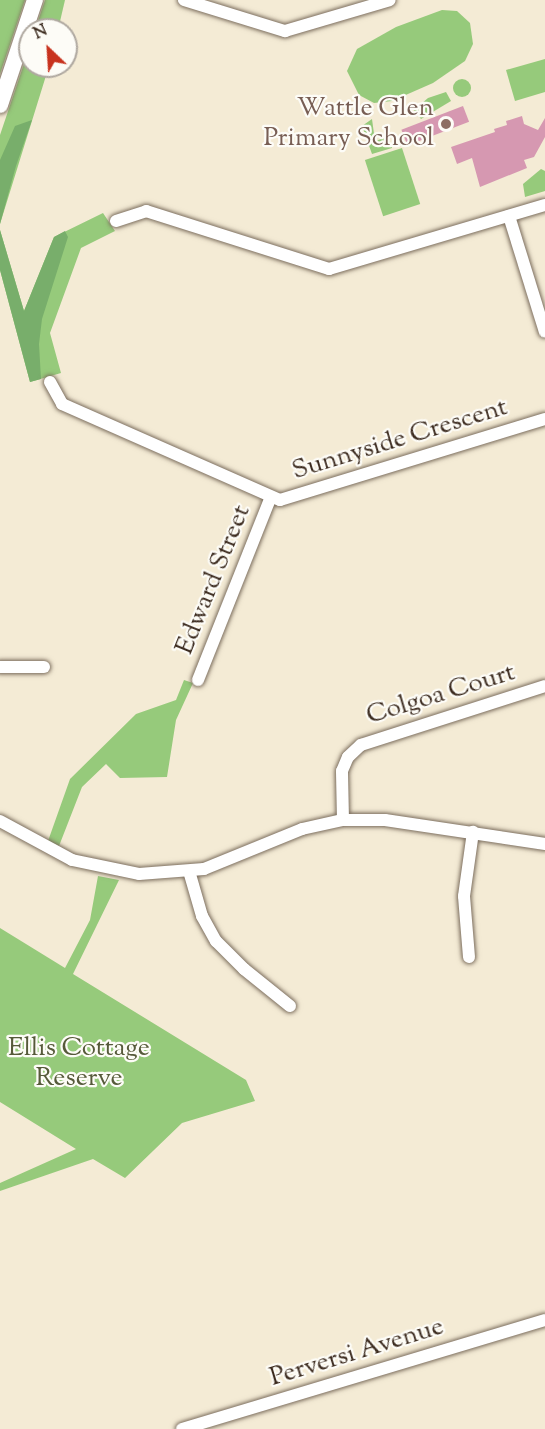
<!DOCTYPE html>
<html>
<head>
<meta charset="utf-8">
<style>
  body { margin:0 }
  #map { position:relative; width:545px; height:1429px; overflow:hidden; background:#f4ebd5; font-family:"Sorts Mill Goudy",serif }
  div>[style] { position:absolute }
  .green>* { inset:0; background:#96ca7b; transform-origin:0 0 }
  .round { border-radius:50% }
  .forest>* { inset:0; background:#78ae6b }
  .building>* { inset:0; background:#d698b1; transform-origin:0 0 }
  .roads { filter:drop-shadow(0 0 2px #7c6e5e) drop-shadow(0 0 2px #7c6e5e) }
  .minor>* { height:12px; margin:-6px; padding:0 6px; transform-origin:6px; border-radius:6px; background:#fff }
  .major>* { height:16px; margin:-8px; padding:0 8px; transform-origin:8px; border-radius:8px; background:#fff }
  .dots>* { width:16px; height:16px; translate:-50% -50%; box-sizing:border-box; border:3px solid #fdfcf7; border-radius:50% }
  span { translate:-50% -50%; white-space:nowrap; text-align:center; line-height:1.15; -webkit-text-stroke:4.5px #fdfcf7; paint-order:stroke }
  .education-label { font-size:26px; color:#785e54 }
  .right { translate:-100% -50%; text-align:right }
  .street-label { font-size:26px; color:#3b2a1e }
  .park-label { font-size:26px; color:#565a3a }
  .north { position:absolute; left:18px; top:18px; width:60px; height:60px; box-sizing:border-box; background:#fdfcf7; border:2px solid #afa8a0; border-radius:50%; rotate:335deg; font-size:16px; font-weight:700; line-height:24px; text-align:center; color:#3b2a1e }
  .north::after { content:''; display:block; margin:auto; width:21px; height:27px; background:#c8321e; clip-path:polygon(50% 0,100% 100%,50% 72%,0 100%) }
</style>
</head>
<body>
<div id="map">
  <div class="green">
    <i style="clip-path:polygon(0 0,25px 0,0 74px)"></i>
    <i style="clip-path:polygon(45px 0,65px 0,58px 30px,35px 30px)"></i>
    <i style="clip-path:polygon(442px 10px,457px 11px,470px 23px,473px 44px,465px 61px,433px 83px,392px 101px,374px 103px,359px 95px,347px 71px,357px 49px,396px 27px)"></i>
    <i style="clip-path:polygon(30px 46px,30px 66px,49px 66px,0 224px,0 135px)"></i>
    <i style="clip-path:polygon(545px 59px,545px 92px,515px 101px,506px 70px)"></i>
    <i class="round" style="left:453px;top:79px;width:18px;height:18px"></i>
    <i style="clip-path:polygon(446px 92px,451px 101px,421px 119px,414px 110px,428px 98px)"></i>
    <i style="clip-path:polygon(372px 119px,375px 141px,388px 137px,392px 148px,372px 154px,362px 126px)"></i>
    <i style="left:402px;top:148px;width:59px;height:39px;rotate:72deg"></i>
    <i style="clip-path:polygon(541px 169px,545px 171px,545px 191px,525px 197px,523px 184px)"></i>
    <i style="clip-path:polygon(103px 213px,115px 231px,81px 248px,50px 333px,61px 373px,30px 382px,0 270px,0 230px,24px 311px,54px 237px)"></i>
    <i style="clip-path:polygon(184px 680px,193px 683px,176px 720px,167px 777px,120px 778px,106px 764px,82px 787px,59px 846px,48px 841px,70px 779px,136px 714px,176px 700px)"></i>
    <i style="clip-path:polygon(98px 876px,119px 880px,73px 974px,246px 1080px,255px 1101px,182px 1123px,125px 1178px,93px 1159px,0 1191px,0 1183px,76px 1149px,0 1102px,0 928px,65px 968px,90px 920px)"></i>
  </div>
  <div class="forest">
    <i style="clip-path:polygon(32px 120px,16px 166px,0 224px,0 160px,15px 126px)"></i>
    <i style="clip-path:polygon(0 230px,24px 311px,54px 237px,65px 231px,68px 237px,42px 319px,39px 344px,41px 379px,30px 382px,0 270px)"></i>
  </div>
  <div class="building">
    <i style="left:463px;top:106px;width:17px;height:66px;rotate:69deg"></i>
    <i style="clip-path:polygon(522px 116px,524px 124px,538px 130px,545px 118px,545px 137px,534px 157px,524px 160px,527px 168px,480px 187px,472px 158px,457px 164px,451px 147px,495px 132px,494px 129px,507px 125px,506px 121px)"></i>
  </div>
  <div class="roads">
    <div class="minor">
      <i style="left:184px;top:0;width:106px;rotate:17.1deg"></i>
      <i style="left:285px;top:31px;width:109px;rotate:-16.4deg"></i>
      <i style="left:509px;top:216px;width:121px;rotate:72.8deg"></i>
      <i style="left:116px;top:221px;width:32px;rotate:-18deg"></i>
      <i style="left:146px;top:211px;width:192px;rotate:17.6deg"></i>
      <i style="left:329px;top:269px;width:225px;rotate:-16.5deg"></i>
      <i style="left:50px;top:382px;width:25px;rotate:61deg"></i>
      <i style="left:62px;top:404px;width:238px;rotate:23.8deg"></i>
      <i style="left:280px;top:500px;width:277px;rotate:-17deg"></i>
      <i style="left:0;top:667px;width:44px"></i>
      <i style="left:198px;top:680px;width:197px;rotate:-68.3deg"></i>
      <i style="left:343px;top:820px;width:49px;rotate:-91.2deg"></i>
      <i style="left:342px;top:771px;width:15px;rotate:-67deg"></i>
      <i style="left:348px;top:757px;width:18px;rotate:-43deg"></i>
      <i style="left:361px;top:745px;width:193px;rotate:-17.8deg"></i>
      <i style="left:0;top:821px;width:82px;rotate:28.4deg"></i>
      <i style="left:72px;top:860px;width:68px;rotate:11.8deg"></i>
      <i style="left:139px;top:874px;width:65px;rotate:-4.4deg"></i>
      <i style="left:204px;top:869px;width:106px;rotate:-22.2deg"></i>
      <i style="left:302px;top:829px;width:42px;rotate:-12.4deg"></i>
      <i style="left:343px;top:820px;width:42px"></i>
      <i style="left:385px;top:820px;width:162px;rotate:8.5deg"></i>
      <i style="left:189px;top:871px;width:47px;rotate:73.9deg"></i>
      <i style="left:202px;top:916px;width:29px;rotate:61deg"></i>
      <i style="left:216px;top:941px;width:40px;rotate:45deg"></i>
      <i style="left:244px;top:969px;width:59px;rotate:38.8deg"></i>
      <i style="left:469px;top:957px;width:61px;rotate:-94.7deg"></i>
      <i style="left:464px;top:896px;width:65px;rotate:-82deg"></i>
      <i style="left:182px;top:1429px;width:379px;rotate:-16.7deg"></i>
    </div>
    <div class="major">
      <i style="left:0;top:105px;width:111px;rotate:-71.6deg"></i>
    </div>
  </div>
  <div class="dots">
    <i style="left:446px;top:124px;background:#8d6e63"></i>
  </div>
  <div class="education-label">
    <span class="right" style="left:434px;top:124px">Wattle Glen<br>Primary School</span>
  </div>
  <div class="street-label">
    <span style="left:400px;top:440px;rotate:-17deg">Sunnyside Crescent</span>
    <span style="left:214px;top:580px;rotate:-68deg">Edward Street</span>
    <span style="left:441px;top:695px;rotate:-17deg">Colgoa Court</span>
    <span style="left:357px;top:1353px;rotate:-17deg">Perversi Avenue</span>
  </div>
  <div class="park-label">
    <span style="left:79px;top:1064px">Ellis Cottage<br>Reserve</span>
  </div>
  <div class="north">N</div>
</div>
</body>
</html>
